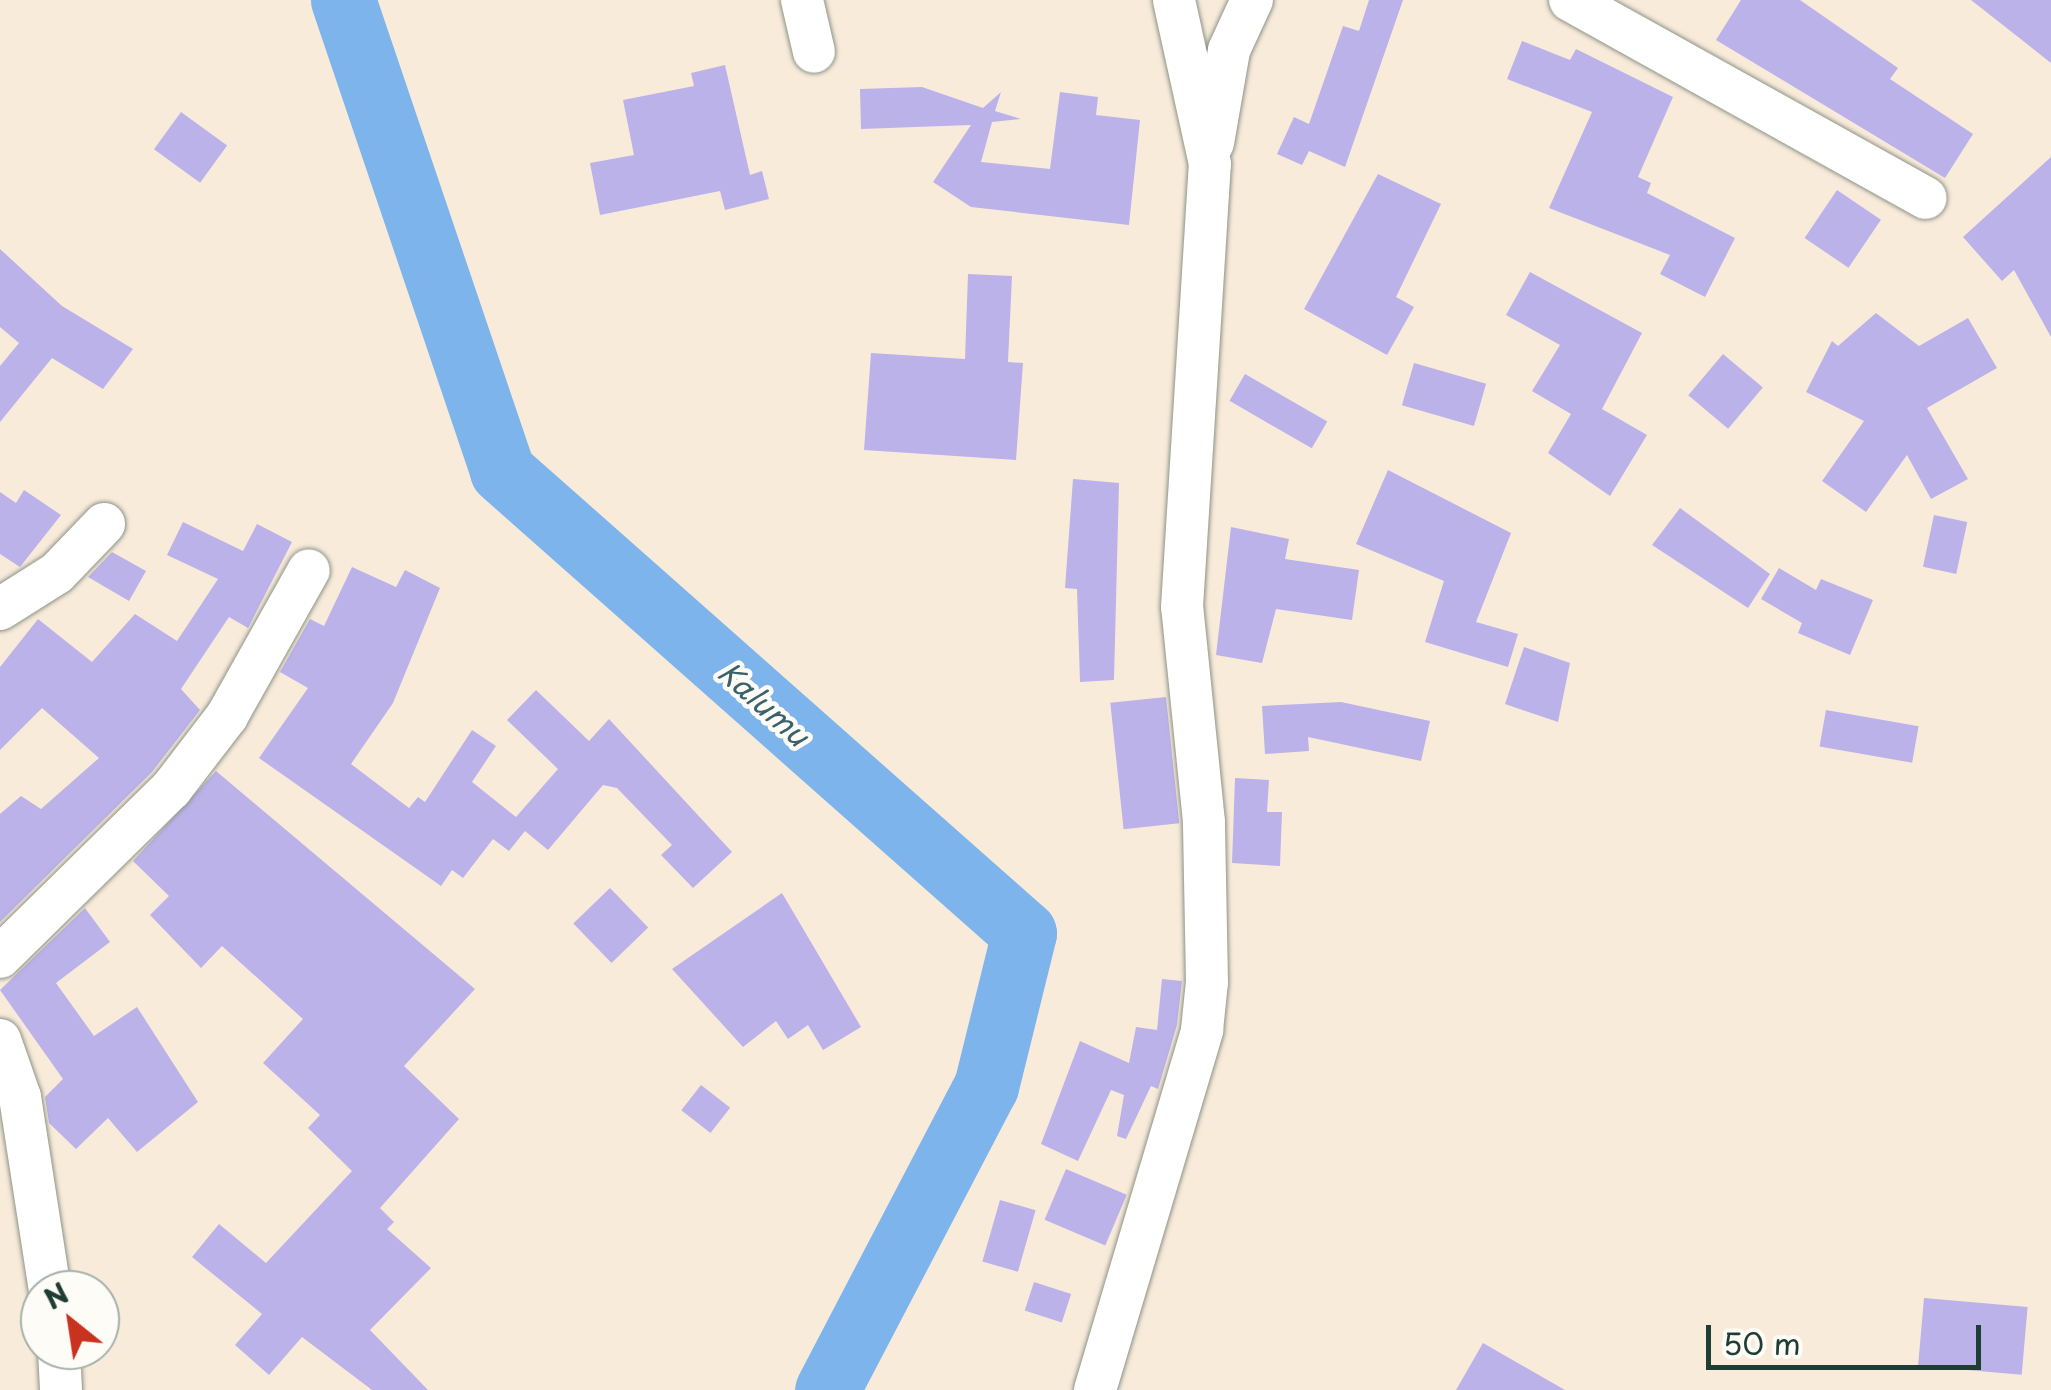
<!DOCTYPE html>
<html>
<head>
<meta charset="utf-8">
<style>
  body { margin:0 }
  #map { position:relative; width:2051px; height:1390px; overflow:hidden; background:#f9ebda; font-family:"Playpen Sans",sans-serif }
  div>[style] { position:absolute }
  .river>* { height:65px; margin:-32.5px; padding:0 32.5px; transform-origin:32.5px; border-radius:32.5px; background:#7db4ec }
  .building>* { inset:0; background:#bbb2ea; transform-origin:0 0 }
  .roads { filter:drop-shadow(0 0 2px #8c9487) drop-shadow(0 0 2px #8c9487) }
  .minor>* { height:42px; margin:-21px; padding:0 21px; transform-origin:21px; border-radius:21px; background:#fff }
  span { translate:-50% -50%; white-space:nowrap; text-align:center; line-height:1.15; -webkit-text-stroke:9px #fdfcf7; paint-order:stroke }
  .water-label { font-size:30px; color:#3b616b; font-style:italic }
  .north { position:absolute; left:20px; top:1270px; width:100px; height:100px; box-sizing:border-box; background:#fdfcf7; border:2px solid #a4b0a9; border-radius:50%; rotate:330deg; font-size:28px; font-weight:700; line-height:40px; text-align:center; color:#1f3d34 }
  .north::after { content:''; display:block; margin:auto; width:35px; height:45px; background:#c8321e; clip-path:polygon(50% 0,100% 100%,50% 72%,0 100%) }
  .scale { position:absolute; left:1706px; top:1325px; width:275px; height:45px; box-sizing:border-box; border:5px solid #1f3d34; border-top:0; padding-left:12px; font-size:30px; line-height:35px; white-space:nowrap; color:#1f3d34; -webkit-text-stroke:8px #fdfcf7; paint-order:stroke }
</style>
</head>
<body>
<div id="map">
  <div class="river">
    <i style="left:343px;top:0;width:497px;rotate:71.3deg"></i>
    <i style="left:502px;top:471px;width:697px;rotate:41.51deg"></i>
    <i style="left:1024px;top:933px;width:158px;rotate:103.9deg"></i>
    <i style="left:986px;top:1086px;width:343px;rotate:117.6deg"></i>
  </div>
  <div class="building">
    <i style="clip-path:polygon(1369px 0,1403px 0,1345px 167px,1309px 151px,1302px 165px,1277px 154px,1294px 117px,1309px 124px,1343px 26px,1359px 31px)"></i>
    <i style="clip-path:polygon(1741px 0,1800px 0,1898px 68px,1890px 79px,1973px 134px,1945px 178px,1716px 40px)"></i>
    <i style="clip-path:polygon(1971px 0,2051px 0,2051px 63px)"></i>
    <i style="clip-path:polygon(1522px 41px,1570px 60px,1576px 49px,1673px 97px,1638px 177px,1651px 183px,1647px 193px,1735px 238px,1705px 297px,1660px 274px,1670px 255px,1549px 208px,1592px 112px,1507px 79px)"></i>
    <i style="clip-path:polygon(725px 65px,750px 175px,762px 171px,769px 199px,725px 210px,720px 191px,600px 215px,590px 163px,634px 155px,623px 100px,694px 86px,691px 73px)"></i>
    <i style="clip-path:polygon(922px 87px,983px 108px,1001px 92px,995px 111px,1021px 119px,992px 122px,981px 162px,1050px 169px,1060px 92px,1098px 97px,1096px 115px,1140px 120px,1129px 225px,971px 207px,933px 182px,971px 125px,861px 129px,860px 89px)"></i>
    <i style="left:181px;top:112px;width:57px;height:46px;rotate:36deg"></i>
    <i style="clip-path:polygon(2051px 157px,2051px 337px,2014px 270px,2002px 281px,1963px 237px)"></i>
    <i style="clip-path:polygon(1378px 174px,1441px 204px,1396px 297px,1414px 307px,1387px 355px,1304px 309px)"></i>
    <i style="left:1837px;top:190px;width:53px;height:58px;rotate:34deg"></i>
    <i style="clip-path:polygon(0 249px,62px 306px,133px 349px,103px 389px,52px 358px,0 422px,0 366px,19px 343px,0 327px)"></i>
    <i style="clip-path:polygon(1530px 272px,1642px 333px,1602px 409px,1647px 435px,1610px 496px,1548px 453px,1571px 414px,1532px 391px,1560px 345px,1506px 315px)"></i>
    <i style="clip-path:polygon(968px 274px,1012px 276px,1008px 362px,1023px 363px,1016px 460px,864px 450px,871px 353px,965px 359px)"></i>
    <i style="clip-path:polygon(1876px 313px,1919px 346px,1968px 318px,1997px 368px,1927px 408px,1968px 479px,1931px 499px,1907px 455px,1866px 512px,1822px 481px,1864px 421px,1806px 392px,1832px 341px,1838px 346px)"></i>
    <i style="left:1723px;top:354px;width:52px;height:54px;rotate:40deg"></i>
    <i style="left:1414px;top:363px;width:75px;height:44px;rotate:16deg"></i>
    <i style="left:1245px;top:374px;width:95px;height:31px;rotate:30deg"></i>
    <i style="clip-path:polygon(1388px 470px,1511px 533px,1476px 622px,1518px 634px,1508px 667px,1425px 642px,1444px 581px,1356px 544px)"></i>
    <i style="clip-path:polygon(1073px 479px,1119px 483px,1114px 680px,1080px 682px,1077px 589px,1065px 588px)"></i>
    <i style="clip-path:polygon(24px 490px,61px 515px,20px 567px,0 554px,0 492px,16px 503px)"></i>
    <i style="clip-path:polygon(1680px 508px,1770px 574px,1748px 608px,1652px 545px)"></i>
    <i style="left:1934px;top:515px;width:34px;height:53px;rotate:12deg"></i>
    <i style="clip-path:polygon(183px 522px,243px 551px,257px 524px,292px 542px,248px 628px,229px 617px,181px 689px,200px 710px,152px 772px,0 922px,0 814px,21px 796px,41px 809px,99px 758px,42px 708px,0 750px,0 667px,38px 619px,92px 662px,135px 614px,177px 641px,218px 579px,167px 555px)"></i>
    <i style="clip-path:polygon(1231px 527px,1289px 539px,1285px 559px,1359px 570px,1352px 620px,1276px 609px,1262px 663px,1216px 655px)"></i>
    <i style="clip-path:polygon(112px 552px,146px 571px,129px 601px,88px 577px)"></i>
    <i style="clip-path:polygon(352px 567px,396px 587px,405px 570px,440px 588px,393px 703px,351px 764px,409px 808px,418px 797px,425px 802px,472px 730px,496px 746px,472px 782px,516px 817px,558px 769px,507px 720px,536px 690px,589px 741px,609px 719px,732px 852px,693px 888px,661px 855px,672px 845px,617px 788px,603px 785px,548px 850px,525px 831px,509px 851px,493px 839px,463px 878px,452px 870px,441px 886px,259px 758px,308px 688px,280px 672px,310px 619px,324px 626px)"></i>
    <i style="clip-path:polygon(1779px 568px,1816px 590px,1821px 579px,1873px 600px,1850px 655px,1798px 633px,1802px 623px,1761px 599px)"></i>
    <i style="clip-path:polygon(1524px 647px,1570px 663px,1558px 722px,1505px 704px)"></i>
    <i style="left:1166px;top:697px;width:127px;height:56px;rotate:84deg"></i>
    <i style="clip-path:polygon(1341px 702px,1430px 721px,1421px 761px,1308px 737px,1309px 751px,1265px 754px,1262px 706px)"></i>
    <i style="left:1826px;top:710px;width:94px;height:37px;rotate:10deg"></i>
    <i style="clip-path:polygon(216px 771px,475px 989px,404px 1066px,459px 1119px,380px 1208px,394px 1222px,387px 1229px,431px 1268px,370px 1330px,428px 1390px,372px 1390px,302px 1337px,269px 1375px,235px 1345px,262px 1314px,192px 1257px,219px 1224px,266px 1263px,352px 1171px,308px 1128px,320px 1115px,263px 1063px,303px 1019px,222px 946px,201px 968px,150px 915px,169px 896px,133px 861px)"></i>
    <i style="clip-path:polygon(1235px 778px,1269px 780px,1267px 812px,1282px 812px,1280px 866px,1232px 863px)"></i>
    <i style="left:610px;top:888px;width:55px;height:51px;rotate:46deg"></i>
    <i style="clip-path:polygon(782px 893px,861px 1027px,823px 1050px,808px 1025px,788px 1039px,776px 1021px,743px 1047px,672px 969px)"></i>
    <i style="clip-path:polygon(85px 908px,110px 942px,56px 983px,94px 1036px,137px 1007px,198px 1102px,137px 1152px,108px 1118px,76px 1149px,49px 1123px,45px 1097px,63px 1079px,0 990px)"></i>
    <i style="clip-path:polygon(1162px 979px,1182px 981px,1177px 1025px,1158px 1089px,1151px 1086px,1126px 1139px,1117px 1136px,1124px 1095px,1111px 1090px,1078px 1161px,1041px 1144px,1080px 1041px,1129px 1063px,1136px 1027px,1157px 1030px)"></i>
    <i style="left:701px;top:1085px;width:37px;height:32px;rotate:38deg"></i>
    <i style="left:1066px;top:1169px;width:66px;height:55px;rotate:23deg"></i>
    <i style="left:1000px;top:1200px;width:37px;height:64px;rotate:16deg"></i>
    <i style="left:1034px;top:1282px;width:39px;height:30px;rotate:18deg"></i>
    <i style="left:1924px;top:1298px;width:104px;height:68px;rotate:5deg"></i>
    <i style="clip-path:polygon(1483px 1343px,1565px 1390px,1456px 1390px)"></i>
  </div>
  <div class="roads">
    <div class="minor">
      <i style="left:802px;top:0;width:53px;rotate:77deg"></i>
      <i style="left:1570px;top:0;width:407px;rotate:29.1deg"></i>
      <i style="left:1213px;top:143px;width:94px;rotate:-80.2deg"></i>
      <i style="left:1229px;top:50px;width:55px;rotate:-65.3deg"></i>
      <i style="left:0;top:609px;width:67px;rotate:-32.3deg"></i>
      <i style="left:57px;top:573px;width:68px;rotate:-46.2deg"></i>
      <i style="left:0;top:957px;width:240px;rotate:-44.5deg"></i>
      <i style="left:171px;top:789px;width:92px;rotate:-52.5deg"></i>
      <i style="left:227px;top:716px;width:167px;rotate:-60.7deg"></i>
      <i style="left:0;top:1040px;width:60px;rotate:70.7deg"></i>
      <i style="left:20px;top:1097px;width:195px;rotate:81.2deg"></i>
      <i style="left:59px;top:1350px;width:40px;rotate:87.1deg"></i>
      <i style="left:1095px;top:1390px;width:376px;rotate:-73.4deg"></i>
      <i style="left:1202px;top:1030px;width:48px;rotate:-84.1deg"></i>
      <i style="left:1207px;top:982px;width:160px;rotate:-91.1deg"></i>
      <i style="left:1204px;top:822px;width:216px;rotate:-95.8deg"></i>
      <i style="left:1182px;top:607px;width:444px;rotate:-86.4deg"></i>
      <i style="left:1210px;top:164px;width:168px;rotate:-102.4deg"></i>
    </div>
  </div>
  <div class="water-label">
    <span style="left:764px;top:703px;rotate:42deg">Kalumu</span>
  </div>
  <div class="north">N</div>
  <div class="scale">50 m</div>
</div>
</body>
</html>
